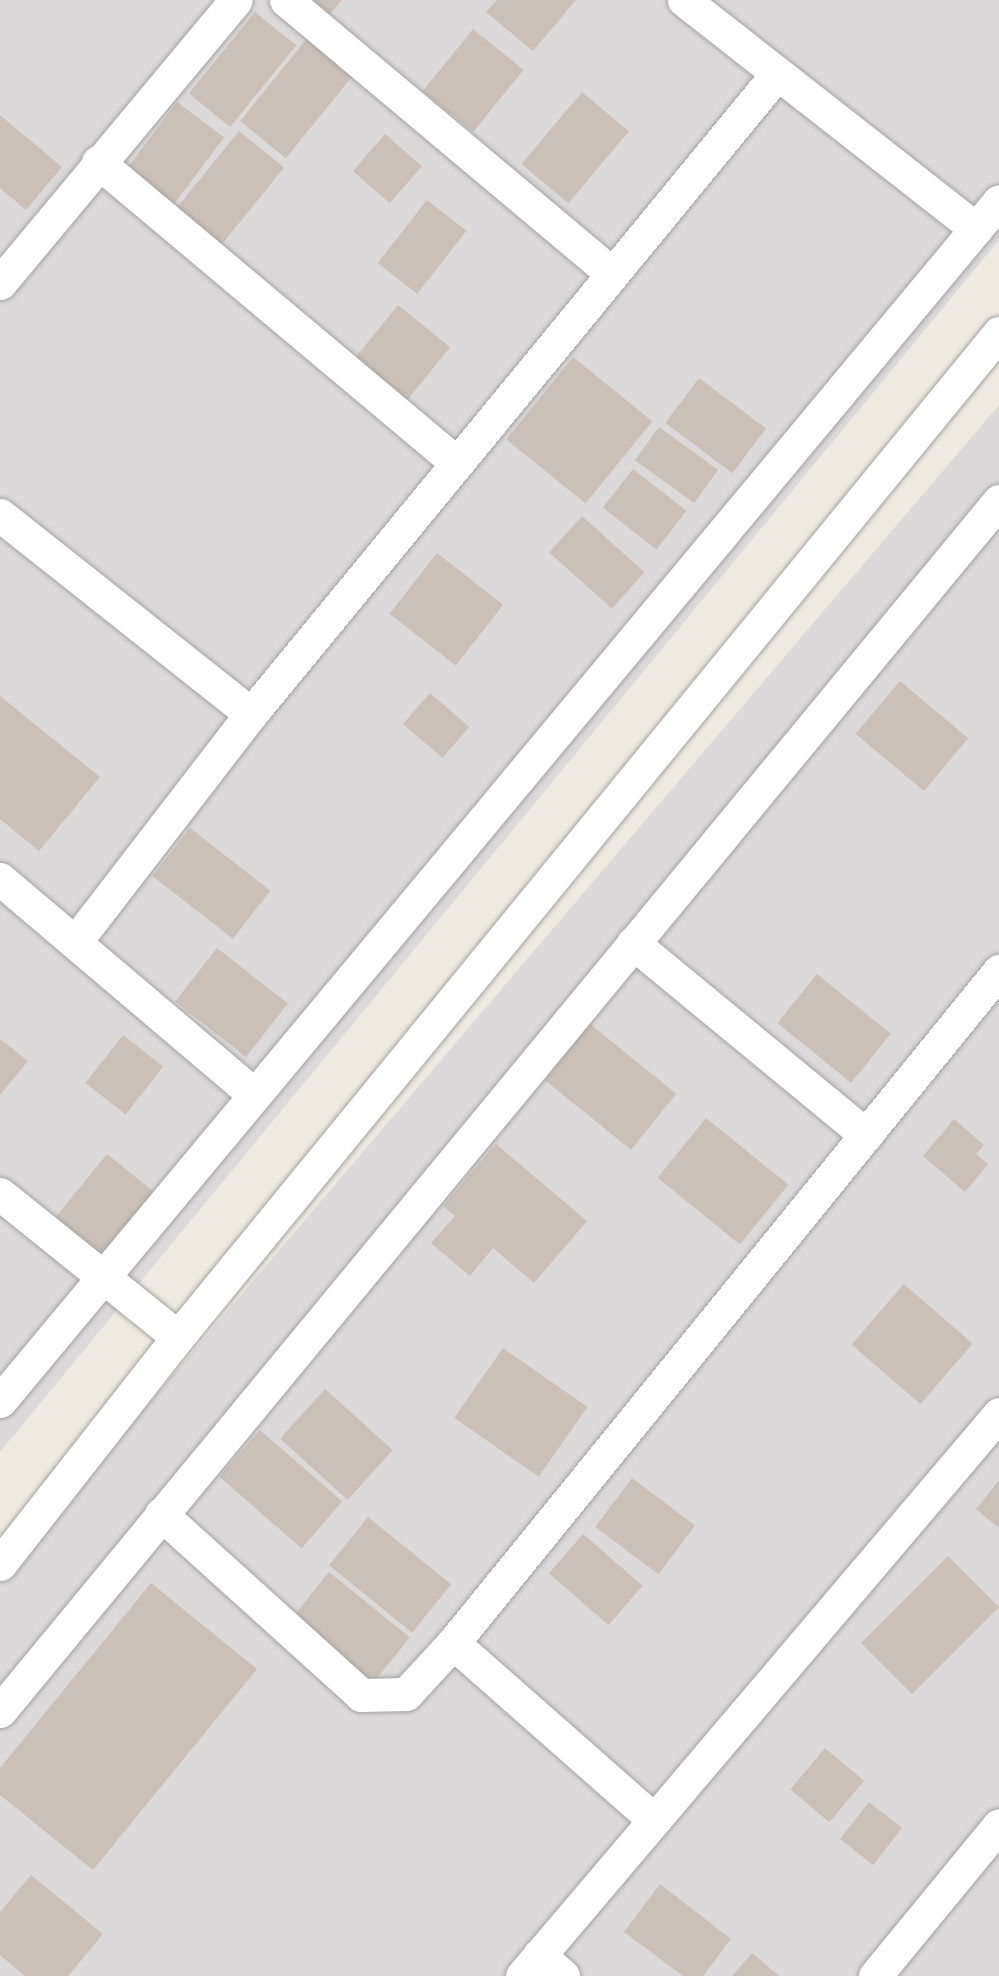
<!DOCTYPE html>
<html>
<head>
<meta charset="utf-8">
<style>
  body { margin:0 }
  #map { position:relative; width:999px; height:1976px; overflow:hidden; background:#efeae1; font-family:"Exo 2",sans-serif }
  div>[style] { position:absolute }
  .residential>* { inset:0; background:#dbd9d9 }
  .building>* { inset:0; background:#cbc0b7; transform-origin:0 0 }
  .roads { filter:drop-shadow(0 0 2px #a3a3a3) drop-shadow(0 0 2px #a3a3a3) }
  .minor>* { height:33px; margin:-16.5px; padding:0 16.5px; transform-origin:16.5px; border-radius:16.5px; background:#fff }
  span { translate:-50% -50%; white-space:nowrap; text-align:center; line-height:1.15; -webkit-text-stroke:7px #fff; paint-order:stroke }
</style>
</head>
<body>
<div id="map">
  <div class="residential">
    <i style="clip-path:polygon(0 0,999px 0,999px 240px,0 1452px)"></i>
    <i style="clip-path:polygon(999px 405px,999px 1976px,0 1976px,0 1578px)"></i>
  </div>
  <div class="building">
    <i style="clip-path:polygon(313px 0,342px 0,330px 14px)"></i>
    <i style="clip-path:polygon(497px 0,576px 0,533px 51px,486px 12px)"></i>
    <i style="left:255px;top:12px;width:53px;height:105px;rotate:39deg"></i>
    <i style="left:473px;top:29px;width:65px;height:80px;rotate:39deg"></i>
    <i style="left:313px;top:31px;width:59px;height:116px;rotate:39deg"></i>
    <i style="left:582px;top:92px;width:61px;height:94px;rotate:40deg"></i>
    <i style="left:177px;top:102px;width:59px;height:96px;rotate:37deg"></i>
    <i style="clip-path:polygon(0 115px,62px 167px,26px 210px,0 188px)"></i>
    <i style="left:239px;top:131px;width:58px;height:100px;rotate:39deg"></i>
    <i style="left:385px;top:134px;width:49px;height:49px;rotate:41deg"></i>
    <i style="left:427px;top:200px;width:50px;height:80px;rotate:38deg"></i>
    <i style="left:398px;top:305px;width:67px;height:74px;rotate:39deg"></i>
    <i style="left:573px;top:357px;width:102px;height:106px;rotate:39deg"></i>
    <i style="left:699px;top:378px;width:84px;height:56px;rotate:37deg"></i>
    <i style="left:659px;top:427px;width:73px;height:41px;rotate:36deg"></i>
    <i style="left:633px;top:469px;width:68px;height:49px;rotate:38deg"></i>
    <i style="left:582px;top:516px;width:84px;height:49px;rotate:42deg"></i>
    <i style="left:437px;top:553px;width:84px;height:77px;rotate:38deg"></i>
    <i style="left:900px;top:681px;width:89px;height:69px;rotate:40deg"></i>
    <i style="left:430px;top:693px;width:52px;height:41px;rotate:41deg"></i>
    <i style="clip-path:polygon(0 696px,100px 777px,39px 851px,0 819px)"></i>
    <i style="left:190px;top:828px;width:102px;height:61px;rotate:38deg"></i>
    <i style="left:217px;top:948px;width:90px;height:68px;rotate:38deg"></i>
    <i style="left:817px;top:974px;width:95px;height:63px;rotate:39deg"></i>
    <i style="left:590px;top:1024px;width:111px;height:72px;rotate:39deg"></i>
    <i style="left:123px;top:1035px;width:51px;height:61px;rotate:38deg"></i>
    <i style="clip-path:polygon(0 1039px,28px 1061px,0 1095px)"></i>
    <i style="left:706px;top:1118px;width:106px;height:77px;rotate:39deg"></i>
    <i style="clip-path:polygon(954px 1119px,984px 1145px,976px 1154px,988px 1164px,965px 1192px,923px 1156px)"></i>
    <i style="clip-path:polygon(496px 1144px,587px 1221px,534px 1283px,493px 1248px,470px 1276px,431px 1243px,455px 1216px,443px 1206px)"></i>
    <i style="left:107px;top:1154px;width:60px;height:83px;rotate:39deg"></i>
    <i style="left:904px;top:1284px;width:91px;height:80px;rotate:41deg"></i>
    <i style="left:503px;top:1348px;width:103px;height:85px;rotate:35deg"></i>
    <i style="left:325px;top:1389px;width:91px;height:67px;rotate:42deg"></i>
    <i style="left:260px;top:1430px;width:109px;height:62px;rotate:41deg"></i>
    <i style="left:632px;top:1478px;width:79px;height:61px;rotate:37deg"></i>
    <i style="clip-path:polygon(999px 1480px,999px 1528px,976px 1509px)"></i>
    <i style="left:368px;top:1517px;width:107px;height:62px;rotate:39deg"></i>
    <i style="left:583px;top:1534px;width:79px;height:52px;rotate:41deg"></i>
    <i style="left:948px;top:1556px;width:72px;height:123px;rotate:45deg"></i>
    <i style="left:329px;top:1572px;width:104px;height:70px;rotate:39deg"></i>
    <i style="clip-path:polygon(151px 1583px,257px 1669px,93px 1870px,0 1795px,0 1768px)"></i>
    <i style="left:825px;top:1748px;width:51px;height:54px;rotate:40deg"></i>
    <i style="left:869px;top:1802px;width:42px;height:47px;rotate:38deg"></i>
    <i style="clip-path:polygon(31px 1875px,103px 1934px,68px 1976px,25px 1976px,0 1955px,0 1912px)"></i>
    <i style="clip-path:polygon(660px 1884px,731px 1939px,703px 1976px,683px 1976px,624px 1932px)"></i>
    <i style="clip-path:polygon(752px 1953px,779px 1976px,732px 1976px)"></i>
  </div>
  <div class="roads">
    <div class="minor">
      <i style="left:286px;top:0;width:424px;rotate:40deg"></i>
      <i style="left:684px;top:0;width:371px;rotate:38.1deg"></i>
      <i style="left:98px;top:162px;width:466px;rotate:40deg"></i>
      <i style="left:0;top:283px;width:368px;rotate:-50.2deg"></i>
      <i style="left:0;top:515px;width:320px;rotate:38.4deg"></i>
      <i style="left:0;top:879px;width:331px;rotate:40.3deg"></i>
      <i style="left:76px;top:941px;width:287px;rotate:-52.4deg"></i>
      <i style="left:251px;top:714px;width:827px;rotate:-50.59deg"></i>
      <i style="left:633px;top:943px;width:302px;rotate:39.5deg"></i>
      <i style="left:0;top:1194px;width:228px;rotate:38.8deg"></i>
      <i style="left:0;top:1401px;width:1561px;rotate:-50.22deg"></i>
      <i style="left:161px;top:1514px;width:270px;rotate:42.1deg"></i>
      <i style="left:361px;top:1695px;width:45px;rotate:-1.3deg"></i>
      <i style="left:406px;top:1694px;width:69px;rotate:-47.3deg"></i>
      <i style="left:0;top:1564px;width:288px;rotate:-51.9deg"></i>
      <i style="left:178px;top:1337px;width:1297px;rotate:-50.73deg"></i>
      <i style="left:0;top:1711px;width:1569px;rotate:-50.46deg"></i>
      <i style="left:654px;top:1820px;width:268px;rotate:-138.6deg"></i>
      <i style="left:453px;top:1643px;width:866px;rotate:-50.91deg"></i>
      <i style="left:539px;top:1955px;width:32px;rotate:41deg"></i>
      <i style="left:522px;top:1976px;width:737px;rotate:-49.68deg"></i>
      <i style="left:875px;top:1976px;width:195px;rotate:-50.6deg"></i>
    </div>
  </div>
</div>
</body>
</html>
